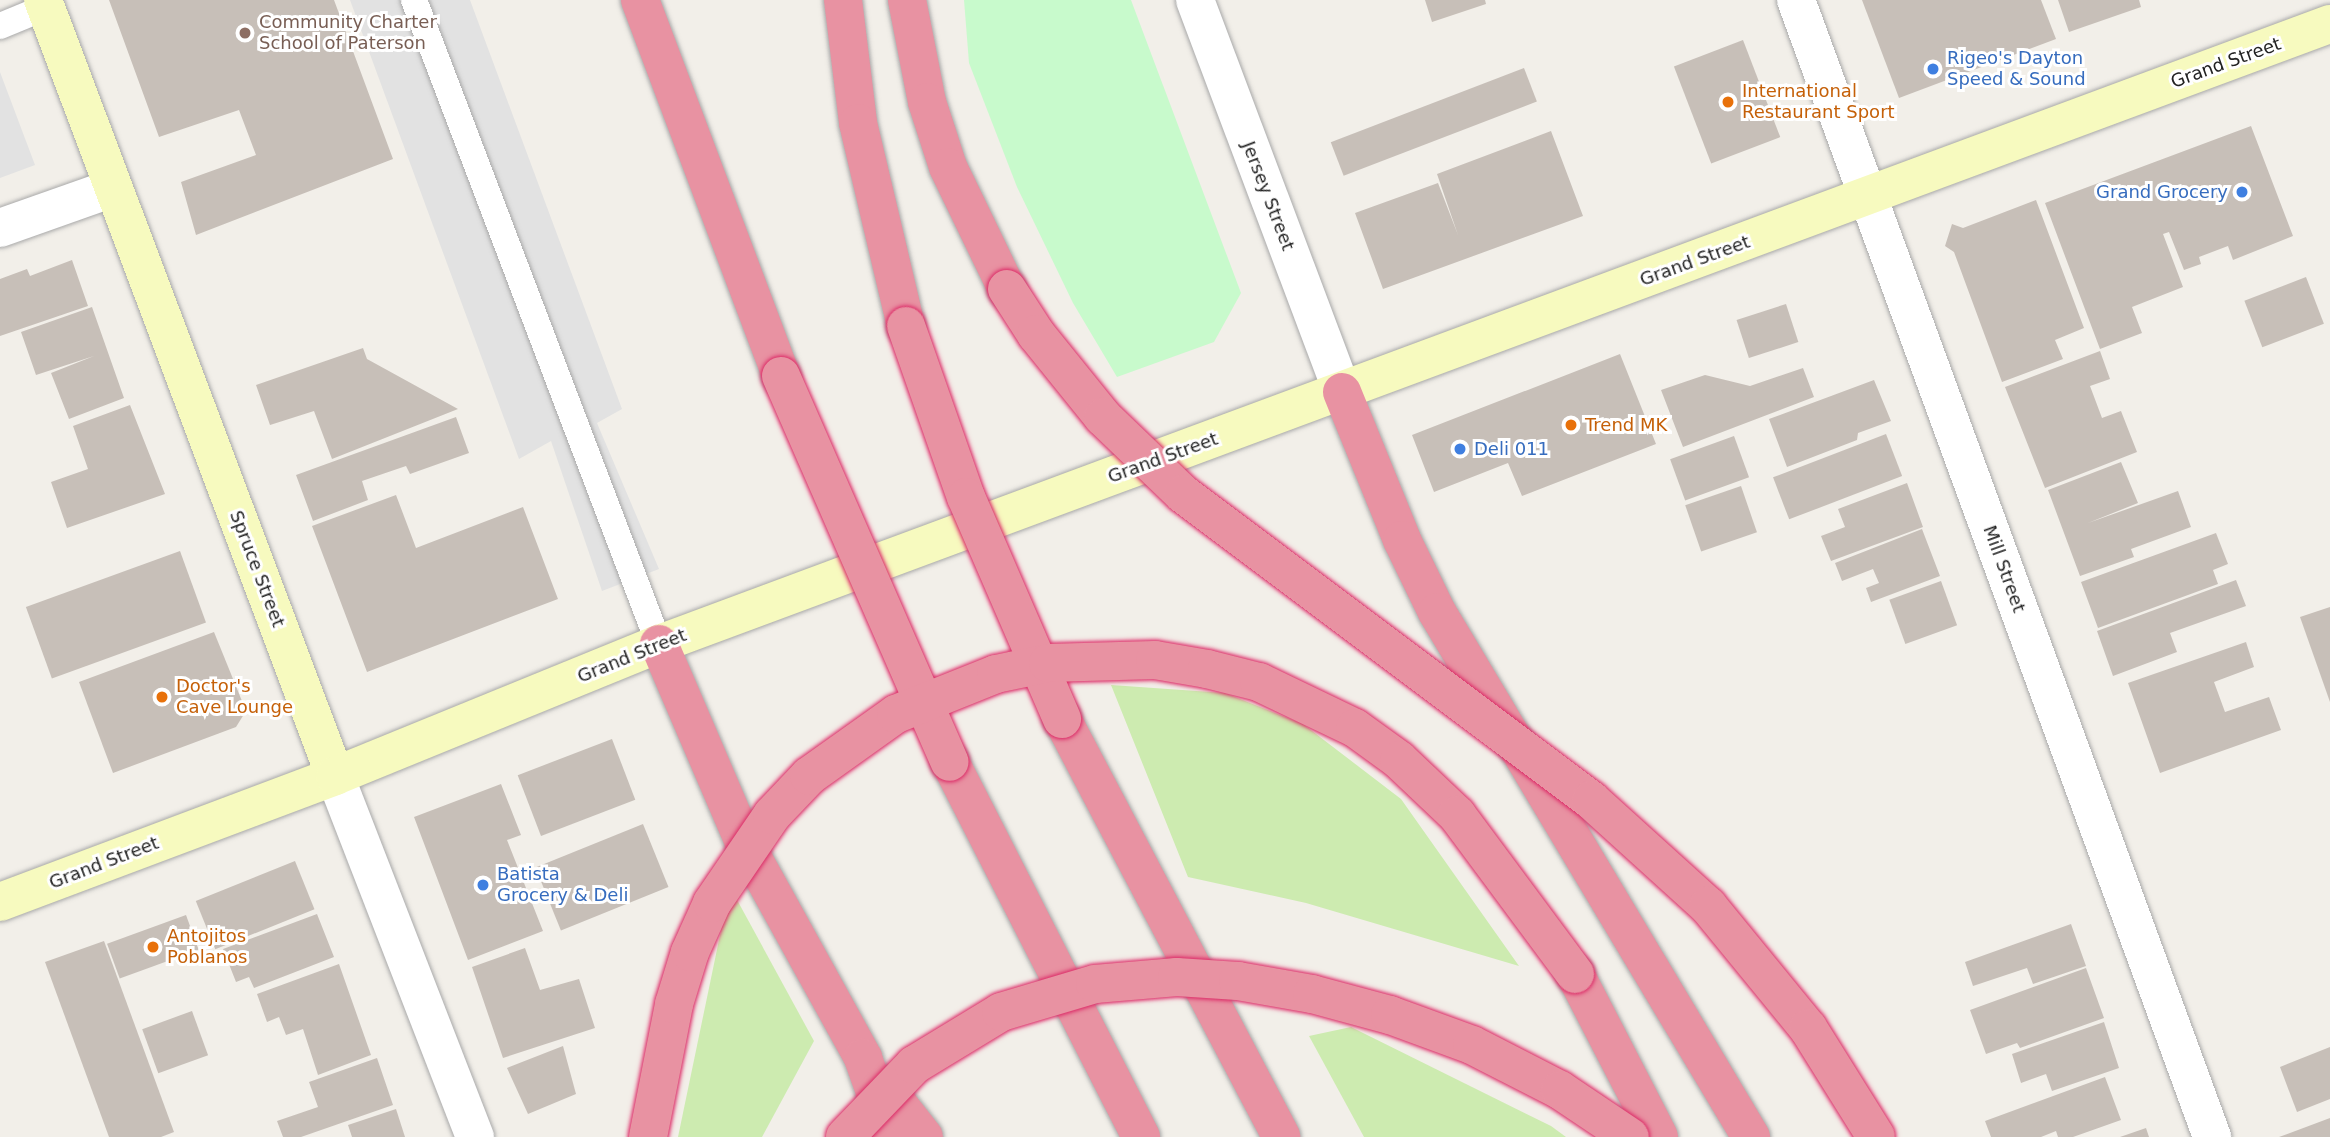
<!DOCTYPE html>
<html>
<head>
<meta charset="utf-8">
<style>
  body { margin:0 }
  #map { position:relative; width:2330px; height:1137px; overflow:hidden; background:#f2efe9; font-family:"DejaVu Sans",sans-serif }
  div>[style] { position:absolute }
  .grass>* { inset:0; background:#cdebb0 }
  .park>* { inset:0; background:#c8facc }
  .parking>* { inset:0; background:#e2e2e2 }
  .building>* { inset:0; background:#c7bfb8; transform-origin:0 0 }
  .roads { filter:drop-shadow(0 0 2px #a9a9a9) drop-shadow(0 0 2px #a9a9a9) }
  .lane>* { height:26px; margin:-13px; padding:0 13px; transform-origin:13px; border-radius:13px; background:#fff }
  .street>* { height:38px; margin:-19px; padding:0 19px; transform-origin:19px; border-radius:19px; background:#fff }
  .secondary>* { height:38px; margin:-19px; padding:0 19px; transform-origin:19px; border-radius:19px; background:#f7fabf }
  .highway>* { height:38px; margin:-19px; padding:0 19px; transform-origin:19px; border-radius:19px; background:#e892a2 }
  .bridges { filter:drop-shadow(0 0 2px #dc2a67) drop-shadow(0 0 2px #dc2a67) }
  .highway-bridge>* { height:38px; margin:-19px; padding:0 19px; transform-origin:19px; border-radius:19px; background:#e892a2 }
  .dots>* { width:19px; height:19px; translate:-50% -50%; box-sizing:border-box; border:4px solid #fff; border-radius:50% }
  span { translate:-50% -50%; white-space:nowrap; text-align:center; line-height:1.15; -webkit-text-stroke:6px #fff; paint-order:stroke }
  .education-label { font-size:18px; color:#785e54 }
  .left { translate:0 -50%; text-align:left }
  .shop-label { font-size:18px; color:#366cbe }
  .right { translate:-100% -50%; text-align:right }
  .street-label { font-size:18px; color:#222 }
  .food-label { font-size:18px; color:#c56008 }
</style>
</head>
<body>
<div id="map">
  <div class="grass">
    <i style="clip-path:polygon(1111px 685px,1225px 693px,1303px 724px,1401px 799px,1519px 966px,1306px 903px,1188px 877px)"></i>
    <i style="clip-path:polygon(730px 887px,814px 1041px,762px 1137px,678px 1137px)"></i>
    <i style="clip-path:polygon(1351px 1027px,1551px 1126px,1566px 1137px,1364px 1137px,1309px 1036px)"></i>
  </div>
  <div class="park">
    <i style="clip-path:polygon(964px 0,1131px 0,1241px 293px,1214px 342px,1117px 377px,1073px 303px,1017px 187px,969px 63px)"></i>
  </div>
  <div class="parking">
    <i style="clip-path:polygon(350px 0,470px 0,622px 409px,597px 423px,659px 569px,602px 591px,551px 441px,519px 459px)"></i>
    <i style="clip-path:polygon(0 72px,35px 165px,0 178px)"></i>
  </div>
  <div class="building">
    <i style="clip-path:polygon(109px 0,334px 0,393px 159px,196px 235px,181px 182px,256px 155px,239px 110px,159px 137px)"></i>
    <i style="clip-path:polygon(1425px 0,1485px 0,1486px 4px,1432px 22px)"></i>
    <i style="clip-path:polygon(1862px 0,2041px 0,2056px 39px,1899px 98px)"></i>
    <i style="clip-path:polygon(2058px 0,2139px 0,2141px 7px,2069px 32px)"></i>
    <i style="left:1743px;top:40px;width:104px;height:74px;rotate:69deg"></i>
    <i style="left:1524px;top:68px;width:36px;height:207px;rotate:69deg"></i>
    <i style="clip-path:polygon(2251px 126px,2293px 236px,2233px 260px,2228px 246px,2199px 257px,2201px 264px,2184px 270px,2169px 232px,2163px 234px,2183px 287px,2132px 307px,2142px 333px,2100px 349px,2045px 203px)"></i>
    <i style="clip-path:polygon(1551px 131px,1583px 216px,1383px 289px,1355px 213px,1438px 183px,1458px 235px,1437px 174px)"></i>
    <i style="clip-path:polygon(2036px 200px,2084px 328px,2055px 340px,2063px 359px,2002px 382px,1954px 252px,1945px 246px,1952px 224px,1963px 228px)"></i>
    <i style="clip-path:polygon(72px 260px,88px 306px,0 336px,0 279px,27px 269px,30px 276px)"></i>
    <i style="left:2306px;top:277px;width:50px;height:66px;rotate:69deg"></i>
    <i style="left:1786px;top:304px;width:40px;height:52px;rotate:72deg"></i>
    <i style="clip-path:polygon(92px 307px,124px 398px,69px 419px,51px 373px,94px 356px,36px 375px,21px 332px)"></i>
    <i style="clip-path:polygon(363px 348px,367px 359px,458px 409px,332px 459px,314px 411px,270px 425px,256px 385px)"></i>
    <i style="clip-path:polygon(2100px 351px,2110px 379px,2090px 386px,2102px 418px,2121px 411px,2137px 452px,2045px 488px,2005px 387px)"></i>
    <i style="clip-path:polygon(1620px 354px,1656px 444px,1522px 496px,1508px 463px,1434px 492px,1412px 435px)"></i>
    <i style="clip-path:polygon(1803px 368px,1814px 397px,1683px 447px,1661px 390px,1705px 375px,1750px 386px)"></i>
    <i style="clip-path:polygon(1874px 380px,1891px 421px,1858px 433px,1857px 440px,1787px 467px,1769px 419px)"></i>
    <i style="clip-path:polygon(130px 405px,165px 494px,67px 528px,51px 482px,88px 469px,73px 426px)"></i>
    <i style="clip-path:polygon(456px 417px,469px 453px,410px 474px,406px 466px,362px 481px,368px 500px,313px 521px,296px 475px)"></i>
    <i style="left:1886px;top:434px;width:45px;height:121px;rotate:69deg"></i>
    <i style="left:1734px;top:436px;width:44px;height:68px;rotate:70deg"></i>
    <i style="clip-path:polygon(2121px 462px,2138px 503px,2088px 523px,2178px 491px,2191px 527px,2131px 549px,2134px 557px,2080px 576px,2048px 490px)"></i>
    <i style="clip-path:polygon(1907px 483px,1923px 527px,1831px 561px,1821px 536px,1845px 527px,1838px 509px)"></i>
    <i style="left:1741px;top:486px;width:49px;height:59px;rotate:71deg"></i>
    <i style="clip-path:polygon(396px 495px,416px 548px,523px 507px,558px 599px,367px 672px,312px 526px)"></i>
    <i style="clip-path:polygon(1922px 529px,1940px 576px,1871px 602px,1866px 588px,1879px 583px,1873px 569px,1842px 581px,1835px 563px)"></i>
    <i style="clip-path:polygon(2216px 533px,2228px 564px,2213px 570px,2218px 584px,2098px 628px,2081px 582px)"></i>
    <i style="left:180px;top:551px;width:76px;height:164px;rotate:70deg"></i>
    <i style="clip-path:polygon(2236px 580px,2246px 606px,2170px 633px,2177px 652px,2113px 676px,2097px 631px)"></i>
    <i style="left:1941px;top:581px;width:47px;height:55px;rotate:70deg"></i>
    <i style="clip-path:polygon(2330px 607px,2330px 702px,2300px 617px)"></i>
    <i style="clip-path:polygon(214px 632px,246px 711px,236px 727px,113px 773px,79px 682px)"></i>
    <i style="clip-path:polygon(2246px 642px,2254px 667px,2214px 682px,2225px 712px,2269px 697px,2281px 730px,2160px 773px,2128px 683px)"></i>
    <i style="left:612px;top:739px;width:65px;height:101px;rotate:69deg"></i>
    <i style="clip-path:polygon(501px 784px,521px 835px,507px 840px,543px 931px,468px 960px,414px 817px)"></i>
    <i style="left:643px;top:824px;width:68px;height:116px;rotate:68deg"></i>
    <i style="left:295px;top:861px;width:52px;height:107px;rotate:68deg"></i>
    <i style="clip-path:polygon(317px 914px,334px 957px,254px 988px,249px 977px,236px 982px,223px 949px)"></i>
    <i style="left:186px;top:915px;width:37px;height:84px;rotate:70deg"></i>
    <i style="clip-path:polygon(2071px 924px,2086px 966px,2033px 984px,2027px 968px,1973px 986px,1965px 962px)"></i>
    <i style="clip-path:polygon(104px 941px,174px 1132px,161px 1137px,109px 1137px,45px 962px)"></i>
    <i style="clip-path:polygon(525px 948px,540px 990px,579px 979px,595px 1028px,503px 1058px,472px 967px)"></i>
    <i style="clip-path:polygon(339px 964px,371px 1055px,318px 1075px,303px 1029px,286px 1035px,279px 1017px,267px 1022px,257px 994px)"></i>
    <i style="clip-path:polygon(2086px 968px,2104px 1018px,2020px 1048px,2017px 1043px,1986px 1054px,1970px 1010px)"></i>
    <i style="left:192px;top:1011px;width:47px;height:53px;rotate:70deg"></i>
    <i style="clip-path:polygon(2104px 1022px,2119px 1068px,2052px 1091px,2046px 1074px,2021px 1083px,2012px 1054px)"></i>
    <i style="clip-path:polygon(563px 1046px,576px 1094px,528px 1114px,507px 1068px)"></i>
    <i style="clip-path:polygon(2330px 1047px,2330px 1099px,2297px 1112px,2280px 1067px)"></i>
    <i style="clip-path:polygon(377px 1058px,393px 1105px,301px 1137px,283px 1137px,277px 1121px,318px 1107px,309px 1082px)"></i>
    <i style="clip-path:polygon(2105px 1077px,2121px 1120px,2073px 1137px,2058px 1137px,2056px 1131px,2041px 1137px,1991px 1137px,1985px 1121px)"></i>
    <i style="clip-path:polygon(396px 1109px,405px 1137px,352px 1137px,348px 1125px)"></i>
    <i style="clip-path:polygon(2330px 1118px,2330px 1137px,2279px 1137px)"></i>
    <i style="clip-path:polygon(2146px 1128px,2149px 1137px,2120px 1137px)"></i>
  </div>
  <div class="roads">
    <div class="lane">
      <i style="left:414px;top:0;width:689px;rotate:69.17deg"></i>
      <i style="left:0;top:26px;width:50px;rotate:-22.4deg"></i>
    </div>
    <div class="street">
      <i style="left:1195px;top:0;width:419px;rotate:69.4deg"></i>
      <i style="left:1796px;top:0;width:1211px;rotate:69.9deg"></i>
      <i style="left:0;top:228px;width:120px;rotate:-19.5deg"></i>
      <i style="left:335px;top:776px;width:387px;rotate:68.8deg"></i>
    </div>
    <div class="secondary">
      <i style="left:43px;top:0;width:829px;rotate:69.38deg"></i>
      <i style="left:0;top:902px;width:358px;rotate:-20.6deg"></i>
      <i style="left:335px;top:776px;width:350px;rotate:-22.2deg"></i>
      <i style="left:659px;top:644px;width:1782px;rotate:-20.36deg"></i>
    </div>
    <div class="highway">
      <i style="left:640px;top:0;width:402px;rotate:69.4deg"></i>
      <i style="left:843px;top:0;width:124px;rotate:83deg"></i>
      <i style="left:858px;top:123px;width:209px;rotate:76.7deg"></i>
      <i style="left:907px;top:0;width:104px;rotate:78.9deg"></i>
      <i style="left:927px;top:102px;width:68px;rotate:72.1deg"></i>
      <i style="left:948px;top:167px;width:136px;rotate:64.2deg"></i>
      <i style="left:1342px;top:392px;width:160px;rotate:67.9deg"></i>
      <i style="left:1402px;top:540px;width:80px;rotate:64.1deg"></i>
      <i style="left:1437px;top:612px;width:612px;rotate:59.12deg"></i>
      <i style="left:659px;top:644px;width:215px;rotate:66.8deg"></i>
      <i style="left:744px;top:842px;width:247px;rotate:61.1deg"></i>
      <i style="left:863px;top:1058px;width:84px;rotate:70.5deg"></i>
      <i style="left:1062px;top:719px;width:472px;rotate:62.3deg"></i>
      <i style="left:950px;top:762px;width:421px;rotate:63deg"></i>
      <i style="left:1575px;top:974px;width:183px;rotate:62.7deg"></i>
      <i style="left:883px;top:1085px;width:66px;rotate:51.7deg"></i>
    </div>
  </div>
  <div class="bridges">
    <div class="highway-bridge">
      <i style="left:1007px;top:289px;width:54px;rotate:57.2deg"></i>
      <i style="left:1036px;top:334px;width:107px;rotate:51.1deg"></i>
      <i style="left:1103px;top:417px;width:111px;rotate:43.9deg"></i>
      <i style="left:1183px;top:494px;width:510px;rotate:36.87deg"></i>
      <i style="left:1591px;top:800px;width:158px;rotate:42.2deg"></i>
      <i style="left:1708px;top:906px;width:158px;rotate:50.7deg"></i>
      <i style="left:1808px;top:1028px;width:128px;rotate:58deg"></i>
      <i style="left:906px;top:326px;width:181px;rotate:70.7deg"></i>
      <i style="left:966px;top:497px;width:242px;rotate:66.6deg"></i>
      <i style="left:781px;top:376px;width:421px;rotate:66.4deg"></i>
      <i style="left:648px;top:1137px;width:136px;rotate:-78.9deg"></i>
      <i style="left:674px;top:1004px;width:54px;rotate:-72.9deg"></i>
      <i style="left:690px;top:952px;width:54px;rotate:-65.8deg"></i>
      <i style="left:712px;top:903px;width:107px;rotate:-55.7deg"></i>
      <i style="left:772px;top:815px;width:54px;rotate:-46.5deg"></i>
      <i style="left:809px;top:776px;width:107px;rotate:-35.5deg"></i>
      <i style="left:896px;top:714px;width:108px;rotate:-21.8deg"></i>
      <i style="left:996px;top:674px;width:53px;rotate:-11.9deg"></i>
      <i style="left:1048px;top:663px;width:107px;rotate:-1.6deg"></i>
      <i style="left:1155px;top:660px;width:53px;rotate:9.8deg"></i>
      <i style="left:1207px;top:669px;width:54px;rotate:14deg"></i>
      <i style="left:1259px;top:682px;width:106px;rotate:25.6deg"></i>
      <i style="left:1355px;top:728px;width:54px;rotate:36deg"></i>
      <i style="left:1399px;top:760px;width:80px;rotate:43.5deg"></i>
      <i style="left:1457px;top:815px;width:198px;rotate:53.4deg"></i>
      <i style="left:845px;top:1137px;width:100px;rotate:-46.2deg"></i>
      <i style="left:914px;top:1065px;width:102px;rotate:-31.3deg"></i>
      <i style="left:1001px;top:1012px;width:98px;rotate:-16.6deg"></i>
      <i style="left:1095px;top:984px;width:82px;rotate:-4.9deg"></i>
      <i style="left:1177px;top:977px;width:61px;rotate:3.8deg"></i>
      <i style="left:1238px;top:981px;width:75px;rotate:10deg"></i>
      <i style="left:1312px;top:994px;width:81px;rotate:15.1deg"></i>
      <i style="left:1390px;top:1015px;width:87px;rotate:20.1deg"></i>
      <i style="left:1472px;top:1045px;width:99px;rotate:27.1deg"></i>
      <i style="left:1560px;top:1090px;width:84px;rotate:33.9deg"></i>
    </div>
  </div>
  <div class="dots">
    <i style="left:245px;top:33px;background:#8d6e63"></i>
    <i style="left:1933px;top:69px;background:#3f7fe0"></i>
    <i style="left:1728px;top:102px;background:#e8710a"></i>
    <i style="left:2242px;top:192px;background:#3f7fe0"></i>
    <i style="left:1571px;top:425px;background:#e8710a"></i>
    <i style="left:1460px;top:449px;background:#3f7fe0"></i>
    <i style="left:162px;top:697px;background:#e8710a"></i>
    <i style="left:483px;top:885px;background:#3f7fe0"></i>
    <i style="left:153px;top:947px;background:#e8710a"></i>
  </div>
  <div class="education-label">
    <span class="left" style="left:259px;top:33px">Community Charter<br>School of Paterson</span>
  </div>
  <div class="shop-label">
    <span class="left" style="left:1947px;top:69px">Rigeo's Dayton<br>Speed &amp; Sound</span>
    <span class="right" style="left:2228px;top:192px">Grand Grocery</span>
    <span class="left" style="left:1474px;top:449px">Deli 011</span>
    <span class="left" style="left:497px;top:885px">Batista<br>Grocery &amp; Deli</span>
  </div>
  <div class="street-label">
    <span style="left:2226px;top:63px;rotate:-20deg">Grand Street</span>
    <span style="left:1268px;top:196px;rotate:69deg">Jersey Street</span>
    <span style="left:1695px;top:261px;rotate:-20deg">Grand Street</span>
    <span style="left:1163px;top:458px;rotate:-20deg">Grand Street</span>
    <span style="left:257px;top:569px;rotate:69deg">Spruce Street</span>
    <span style="left:2004px;top:569px;rotate:70deg">Mill Street</span>
    <span style="left:632px;top:656px;rotate:-22deg">Grand Street</span>
    <span style="left:104px;top:863px;rotate:-21deg">Grand Street</span>
  </div>
  <div class="food-label">
    <span class="left" style="left:1742px;top:102px">International<br>Restaurant Sport</span>
    <span class="left" style="left:1585px;top:425px">Trend MK</span>
    <span class="left" style="left:176px;top:697px">Doctor's<br>Cave Lounge</span>
    <span class="left" style="left:167px;top:947px">Antojitos<br>Poblanos</span>
  </div>
</div>
</body>
</html>
